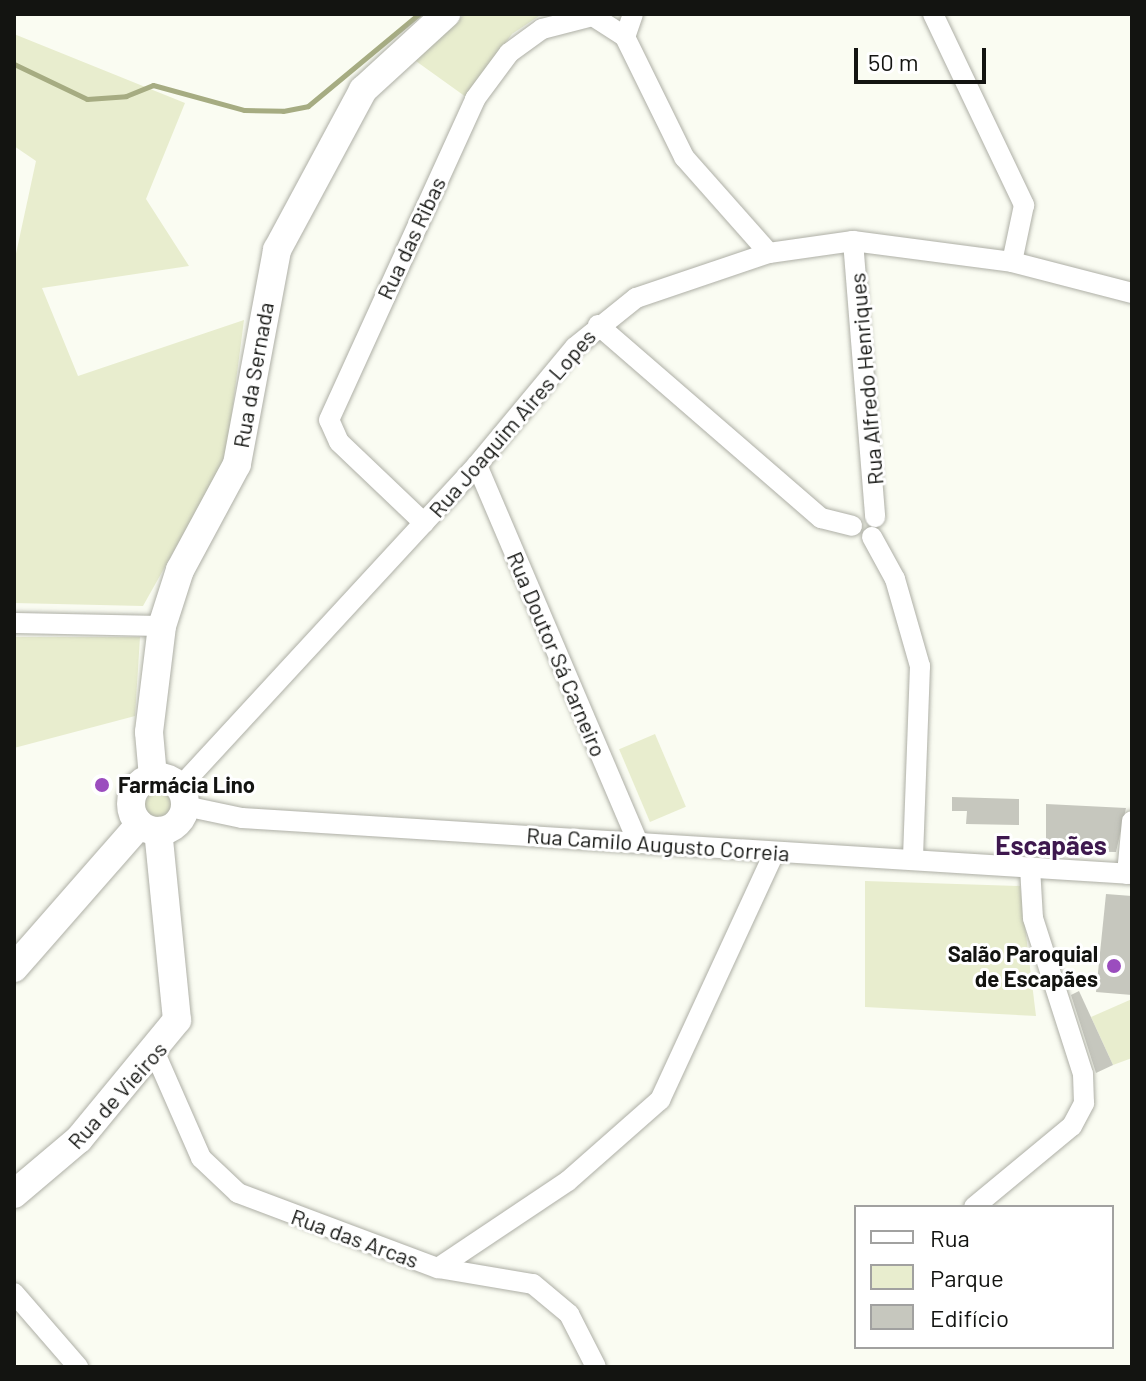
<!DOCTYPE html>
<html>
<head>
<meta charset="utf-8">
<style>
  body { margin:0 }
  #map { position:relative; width:1146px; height:1381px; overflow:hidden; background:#fafcf2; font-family:Barlow,sans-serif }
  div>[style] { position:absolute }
  .green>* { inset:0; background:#e8edce; transform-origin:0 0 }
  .round { border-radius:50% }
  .stream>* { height:5px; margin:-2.5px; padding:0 2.5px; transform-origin:2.5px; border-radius:2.5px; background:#a6ac82 }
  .building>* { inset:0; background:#c6c7be }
  .roads { filter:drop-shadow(0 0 2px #aeafa6) drop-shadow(0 0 2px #aeafa6) }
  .street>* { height:20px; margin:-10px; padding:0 10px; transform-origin:10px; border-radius:10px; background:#fff }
  .secondary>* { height:28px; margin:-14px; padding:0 14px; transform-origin:14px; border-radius:14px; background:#fff }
  .secondary>.ring { margin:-14px; padding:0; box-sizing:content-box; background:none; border:28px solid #fff; border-radius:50% }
  .dots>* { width:22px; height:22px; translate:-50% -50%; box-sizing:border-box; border:4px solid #fff; border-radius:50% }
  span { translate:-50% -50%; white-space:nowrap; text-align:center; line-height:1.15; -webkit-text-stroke:6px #fff; paint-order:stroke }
  .street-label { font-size:22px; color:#131411 }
  .poi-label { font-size:22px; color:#131411; font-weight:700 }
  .left { translate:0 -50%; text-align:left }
  .right { translate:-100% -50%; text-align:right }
  .quarter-label { font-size:26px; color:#3e184e; font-weight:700 }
  .frame { position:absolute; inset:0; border:16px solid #131411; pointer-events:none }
  .legend { position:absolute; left:854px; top:1205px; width:260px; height:144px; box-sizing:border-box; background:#fff; border:2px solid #a1a1a0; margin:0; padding:10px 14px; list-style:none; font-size:24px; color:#131411 }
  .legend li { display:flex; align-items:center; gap:16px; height:40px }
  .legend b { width:40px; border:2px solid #a1a1a0 }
  .scale { position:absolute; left:854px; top:48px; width:132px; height:36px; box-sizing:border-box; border:4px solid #131411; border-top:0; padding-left:10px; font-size:24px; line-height:28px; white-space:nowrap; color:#131411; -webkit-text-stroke:6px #fff; paint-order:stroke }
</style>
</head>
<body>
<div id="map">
  <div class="green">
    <i style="clip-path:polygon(465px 14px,542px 14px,512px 34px,466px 97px,413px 59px)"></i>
    <i style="clip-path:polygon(14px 34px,185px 103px,146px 199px,189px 266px,42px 288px,78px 376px,244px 320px,226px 458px,143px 606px,14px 603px,14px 263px,36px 161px,14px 146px)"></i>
    <i style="clip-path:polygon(14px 637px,140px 637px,135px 716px,14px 748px)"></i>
    <i style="left:655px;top:734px;width:79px;height:39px;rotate:67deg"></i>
    <i class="round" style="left:142px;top:787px;width:32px;height:32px"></i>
    <i style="clip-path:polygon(865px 881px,1020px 886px,1036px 1016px,865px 1007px)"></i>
    <i style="clip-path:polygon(1132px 999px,1132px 1058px,1113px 1065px,1091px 1017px)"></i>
  </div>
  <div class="stream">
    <i style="left:14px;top:64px;width:81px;rotate:25.6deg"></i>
    <i style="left:87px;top:99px;width:39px;rotate:-4deg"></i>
    <i style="left:126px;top:96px;width:29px;rotate:-22deg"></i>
    <i style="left:153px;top:85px;width:94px;rotate:15.4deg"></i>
    <i style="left:244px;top:110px;width:39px;rotate:1deg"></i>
    <i style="left:283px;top:111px;width:25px;rotate:-11deg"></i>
    <i style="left:308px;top:106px;width:144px;rotate:-39.7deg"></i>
  </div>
  <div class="building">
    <i style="clip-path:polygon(952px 797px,1019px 799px,1019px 825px,966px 824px,967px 811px,952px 811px)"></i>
    <i style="clip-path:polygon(1046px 804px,1126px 808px,1116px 852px,1046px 851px)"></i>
    <i style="clip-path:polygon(1106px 894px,1132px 896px,1132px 995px,1096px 992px)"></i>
    <i style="clip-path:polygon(1079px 991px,1113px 1065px,1096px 1073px,1071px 995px)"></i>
  </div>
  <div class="roads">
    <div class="street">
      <i style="left:633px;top:14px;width:24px;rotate:109deg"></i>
      <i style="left:625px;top:37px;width:134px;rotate:63.8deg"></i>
      <i style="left:684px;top:157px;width:128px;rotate:48.5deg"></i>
      <i style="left:933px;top:14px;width:212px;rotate:64.5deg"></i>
      <i style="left:1024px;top:205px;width:58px;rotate:101.9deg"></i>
      <i style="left:853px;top:241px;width:277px;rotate:85.4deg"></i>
      <i style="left:598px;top:325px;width:295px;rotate:40.9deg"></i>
      <i style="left:821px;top:518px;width:32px;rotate:14deg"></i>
      <i style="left:477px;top:465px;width:410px;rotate:66.9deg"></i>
      <i style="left:424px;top:523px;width:117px;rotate:-136.4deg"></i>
      <i style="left:339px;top:442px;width:24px;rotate:-114deg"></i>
      <i style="left:329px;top:420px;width:353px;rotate:-65.5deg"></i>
      <i style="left:475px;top:99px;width:57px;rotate:-53.5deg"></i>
      <i style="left:509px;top:53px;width:41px;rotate:-36deg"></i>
      <i style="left:542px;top:29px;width:53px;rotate:-14.3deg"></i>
      <i style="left:593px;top:16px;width:38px;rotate:33deg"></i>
      <i style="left:872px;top:537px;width:48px;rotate:61.3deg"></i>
      <i style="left:895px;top:579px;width:91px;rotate:74deg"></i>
      <i style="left:920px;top:666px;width:194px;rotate:92.1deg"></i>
      <i style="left:14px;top:623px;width:148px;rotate:1.2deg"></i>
      <i style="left:180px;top:787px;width:438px;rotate:-47.3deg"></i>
      <i style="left:477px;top:465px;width:153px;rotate:-50.3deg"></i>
      <i style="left:575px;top:347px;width:78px;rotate:-38.8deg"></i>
      <i style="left:636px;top:298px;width:140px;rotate:-18.7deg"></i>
      <i style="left:769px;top:253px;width:85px;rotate:-8.1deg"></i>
      <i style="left:853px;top:241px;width:160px;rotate:7.5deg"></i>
      <i style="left:1012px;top:262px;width:124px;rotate:14.5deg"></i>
      <i style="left:185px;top:806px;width:58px;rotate:11.9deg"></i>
      <i style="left:242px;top:818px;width:892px;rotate:3.6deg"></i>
      <i style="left:1127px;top:874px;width:53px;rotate:-84.6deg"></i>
      <i style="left:155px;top:1053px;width:115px;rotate:66.3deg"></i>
      <i style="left:201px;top:1158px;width:51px;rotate:43.4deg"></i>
      <i style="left:238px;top:1193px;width:214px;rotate:20.6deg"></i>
      <i style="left:438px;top:1268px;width:96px;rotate:9.6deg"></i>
      <i style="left:533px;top:1284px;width:47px;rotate:39.8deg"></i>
      <i style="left:569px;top:1314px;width:59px;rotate:63deg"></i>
      <i style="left:974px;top:1207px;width:127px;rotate:-39.6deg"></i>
      <i style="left:1072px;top:1126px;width:26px;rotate:-62deg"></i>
      <i style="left:1084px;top:1103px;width:29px;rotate:-92deg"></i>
      <i style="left:1083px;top:1074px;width:164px;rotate:-107.8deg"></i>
      <i style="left:1033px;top:918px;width:50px;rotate:-93.4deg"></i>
      <i style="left:438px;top:1268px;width:156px;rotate:-33.8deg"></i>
      <i style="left:568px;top:1181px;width:123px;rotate:-41.4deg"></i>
      <i style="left:660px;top:1100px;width:272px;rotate:-65.2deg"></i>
      <i style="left:14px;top:1293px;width:98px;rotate:49.1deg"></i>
    </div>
    <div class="secondary">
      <i style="left:153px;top:777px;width:45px;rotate:-95.1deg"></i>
      <i style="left:149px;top:732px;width:107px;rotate:-83deg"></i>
      <i style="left:162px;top:626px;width:59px;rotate:-72.2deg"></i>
      <i style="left:180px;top:570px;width:120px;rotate:-61.7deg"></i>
      <i style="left:237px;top:464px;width:218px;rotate:-79.4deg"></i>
      <i style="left:277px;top:250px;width:182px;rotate:-61.7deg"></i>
      <i style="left:363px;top:90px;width:113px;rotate:-42.5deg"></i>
      <i class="ring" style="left:131px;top:777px;width:26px;height:26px"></i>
      <i style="left:14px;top:968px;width:191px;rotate:-48.8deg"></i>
      <i style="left:14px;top:1194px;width:85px;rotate:-40.2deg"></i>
      <i style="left:79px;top:1139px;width:154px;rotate:-50.5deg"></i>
      <i style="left:177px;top:1020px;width:190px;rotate:-95.7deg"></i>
    </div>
  </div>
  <div class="dots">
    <i style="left:102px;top:785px;background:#9b4dbe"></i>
    <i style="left:1114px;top:966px;background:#9b4dbe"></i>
  </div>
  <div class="street-label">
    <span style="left:411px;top:238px;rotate:-65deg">Rua das Ribas</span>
    <span style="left:253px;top:375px;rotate:-80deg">Rua da Sernada</span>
    <span style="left:866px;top:379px;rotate:-95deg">Rua Alfredo Henriques</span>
    <span style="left:512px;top:423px;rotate:-49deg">Rua Joaquim Aires Lopes</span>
    <span style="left:557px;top:654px;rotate:67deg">Rua Doutor Sá Carneiro</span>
    <span style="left:658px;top:844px;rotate:4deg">Rua Camilo Augusto Correia</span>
    <span style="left:117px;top:1095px;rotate:-48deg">Rua de Vieiros</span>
    <span style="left:355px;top:1238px;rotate:20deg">Rua das Arcas</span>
  </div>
  <div class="poi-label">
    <span class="left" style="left:118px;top:785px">Farmácia Lino</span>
    <span class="right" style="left:1098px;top:966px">Salão Paroquial<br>de Escapães</span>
  </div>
  <div class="quarter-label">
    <span style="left:1051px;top:845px">Escapães</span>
  </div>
  <div class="frame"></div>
  <ul class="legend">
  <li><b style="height:10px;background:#fff"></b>Rua</li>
  <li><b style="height:22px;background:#e8edce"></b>Parque</li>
  <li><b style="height:22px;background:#c6c7be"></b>Edifício</li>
  </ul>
  <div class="scale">50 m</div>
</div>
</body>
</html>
